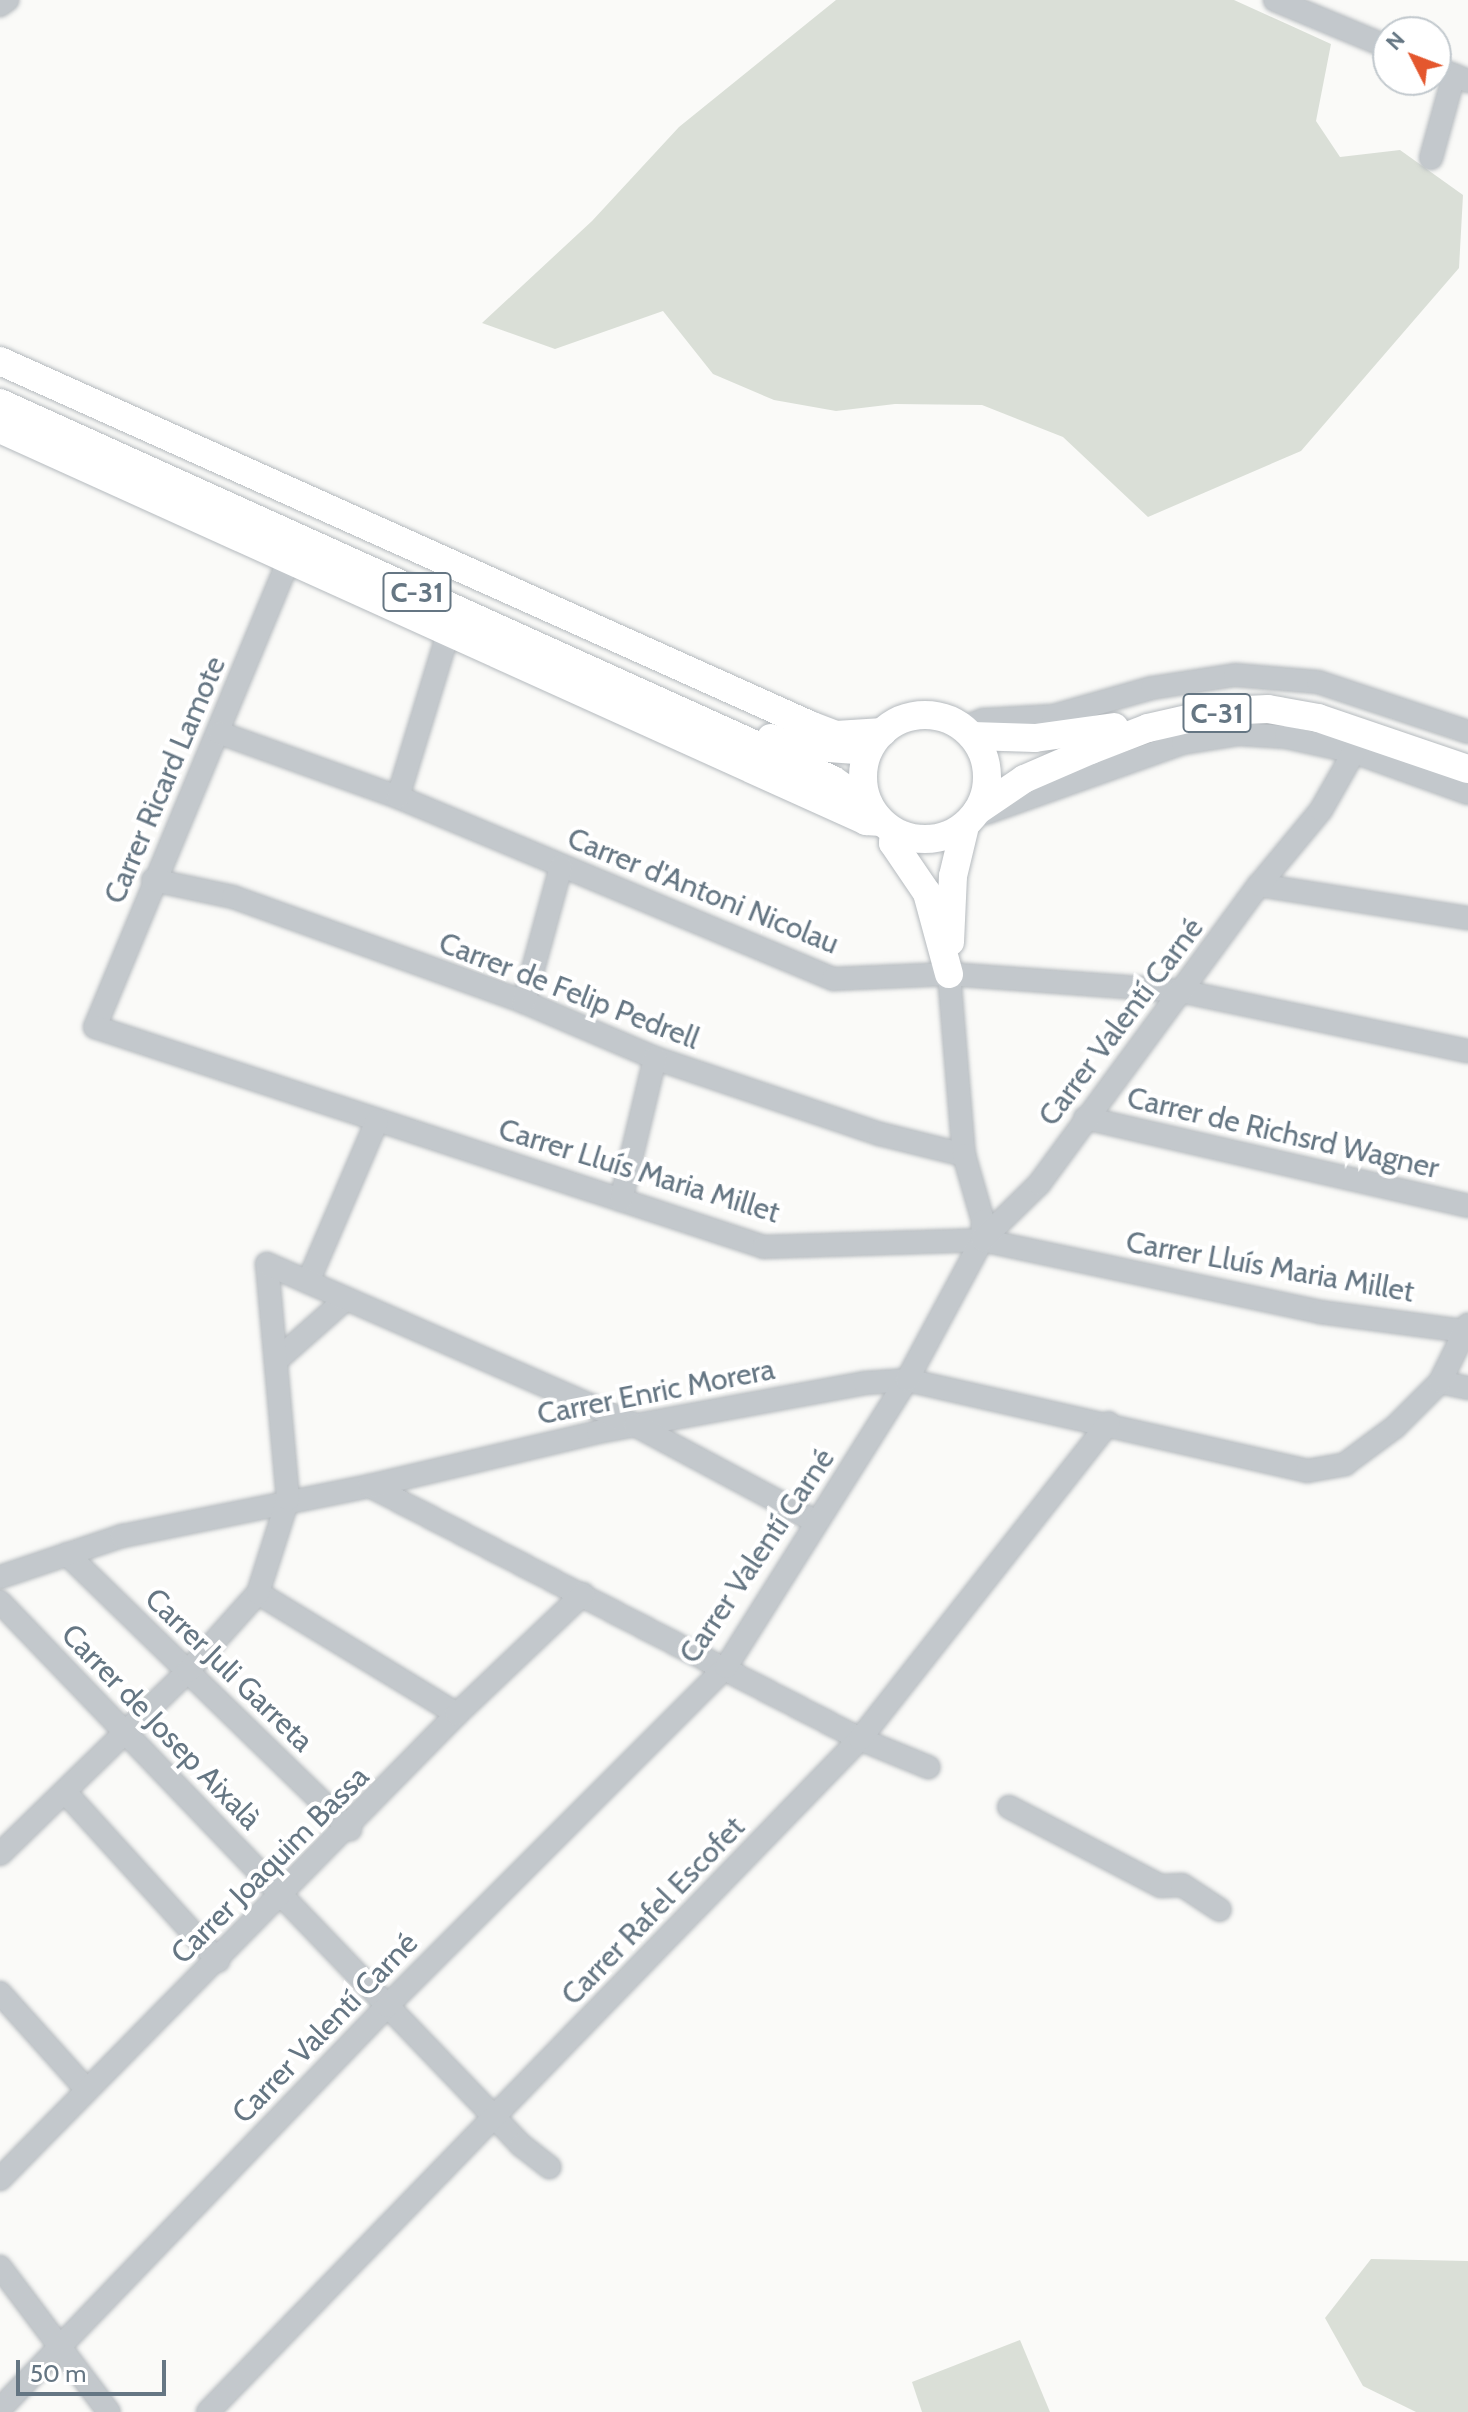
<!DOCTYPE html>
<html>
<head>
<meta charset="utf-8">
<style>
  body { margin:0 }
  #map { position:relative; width:1468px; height:2412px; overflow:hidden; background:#fafaf8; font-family:Cabin,sans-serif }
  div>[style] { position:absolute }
  .green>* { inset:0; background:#dadfd7 }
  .roads { filter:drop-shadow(0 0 2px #b5babe) drop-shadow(0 0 2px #b5babe) }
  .minor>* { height:22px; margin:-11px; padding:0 11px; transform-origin:11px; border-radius:11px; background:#c3c8cc }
  .major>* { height:28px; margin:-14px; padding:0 14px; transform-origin:14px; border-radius:14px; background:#fff }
  .major>.ring { margin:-14px; padding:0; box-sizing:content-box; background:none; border:28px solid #fff; border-radius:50% }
  span { translate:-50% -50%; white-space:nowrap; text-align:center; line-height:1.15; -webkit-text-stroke:8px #fff; paint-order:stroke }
  .shield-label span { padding:2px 6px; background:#fff; border:2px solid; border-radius:6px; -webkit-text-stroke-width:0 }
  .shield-label { font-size:28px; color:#657683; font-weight:700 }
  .street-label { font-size:30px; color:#657683 }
  .north { position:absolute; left:1372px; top:16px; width:80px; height:80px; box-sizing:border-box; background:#fff; border:2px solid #c1c8cd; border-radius:50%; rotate:312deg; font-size:22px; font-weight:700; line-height:32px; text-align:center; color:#657683 }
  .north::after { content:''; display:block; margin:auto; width:28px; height:36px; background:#e4572e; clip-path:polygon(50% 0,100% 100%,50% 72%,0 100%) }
  .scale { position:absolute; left:16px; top:2360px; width:150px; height:36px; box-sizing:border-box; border:4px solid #657683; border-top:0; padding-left:10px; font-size:24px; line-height:28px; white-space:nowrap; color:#657683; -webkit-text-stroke:6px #fff; paint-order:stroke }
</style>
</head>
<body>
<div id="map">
  <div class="green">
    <i style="clip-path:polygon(836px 0,1234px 0,1331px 44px,1316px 121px,1340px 157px,1400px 150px,1463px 195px,1459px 268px,1301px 451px,1148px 517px,1063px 437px,982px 405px,895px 404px,836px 411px,774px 400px,713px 374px,663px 311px,555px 349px,482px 323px,592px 221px,679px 127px)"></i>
    <i style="clip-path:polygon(1371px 2259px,1468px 2261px,1468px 2412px,1416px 2412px,1363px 2386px,1325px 2318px)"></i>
    <i style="clip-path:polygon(1020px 2340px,1050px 2412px,922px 2412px,912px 2382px)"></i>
  </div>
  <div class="roads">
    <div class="minor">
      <i style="left:1275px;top:0;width:122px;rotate:22.6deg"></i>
      <i style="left:0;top:5px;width:9px;rotate:-36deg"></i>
      <i style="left:1436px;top:68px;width:35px;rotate:22deg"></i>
      <i style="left:1431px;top:158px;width:86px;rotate:-74.5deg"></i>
      <i style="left:290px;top:557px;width:509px;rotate:112.53deg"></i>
      <i style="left:95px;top:1027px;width:704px;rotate:18.2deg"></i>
      <i style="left:764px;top:1247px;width:218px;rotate:-1.8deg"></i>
      <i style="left:982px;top:1240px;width:346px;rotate:12deg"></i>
      <i style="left:1320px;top:1312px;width:146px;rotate:7.5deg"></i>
      <i style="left:963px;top:728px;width:22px;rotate:-22deg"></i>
      <i style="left:983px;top:720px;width:70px;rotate:-3.3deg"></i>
      <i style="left:1053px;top:716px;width:103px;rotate:-15.8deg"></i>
      <i style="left:1152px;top:688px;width:84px;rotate:-8.9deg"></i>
      <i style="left:1235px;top:675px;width:83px;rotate:4.8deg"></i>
      <i style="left:1318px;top:682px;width:158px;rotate:18.4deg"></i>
      <i style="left:220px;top:733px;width:189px;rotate:19.8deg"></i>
      <i style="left:398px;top:797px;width:472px;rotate:22.7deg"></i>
      <i style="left:833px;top:979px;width:116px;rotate:-2.5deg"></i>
      <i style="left:949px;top:974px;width:232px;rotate:4.2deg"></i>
      <i style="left:1180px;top:991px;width:294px;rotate:11.8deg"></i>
      <i style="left:398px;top:797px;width:175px;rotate:-73deg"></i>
      <i style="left:986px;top:813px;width:209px;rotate:-19.6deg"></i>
      <i style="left:1183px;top:743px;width:57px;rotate:-9.1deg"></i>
      <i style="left:1239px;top:734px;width:47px;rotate:3.7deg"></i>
      <i style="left:1286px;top:737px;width:70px;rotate:12.4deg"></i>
      <i style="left:1354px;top:752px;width:121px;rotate:19.8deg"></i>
      <i style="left:153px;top:880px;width:82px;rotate:12deg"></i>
      <i style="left:233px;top:897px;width:309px;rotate:19.8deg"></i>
      <i style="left:524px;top:1002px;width:142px;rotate:23.1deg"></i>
      <i style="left:655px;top:1058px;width:237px;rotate:18.7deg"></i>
      <i style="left:880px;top:1134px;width:87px;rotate:14deg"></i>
      <i style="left:1259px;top:885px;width:212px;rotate:9deg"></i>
      <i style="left:949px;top:974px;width:182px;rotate:85.3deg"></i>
      <i style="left:964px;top:1155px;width:69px;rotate:73.9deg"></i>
      <i style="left:983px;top:1221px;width:19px;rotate:93deg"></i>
      <i style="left:524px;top:1002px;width:140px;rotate:-74.7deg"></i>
      <i style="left:1085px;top:1118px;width:393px;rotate:12.9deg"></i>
      <i style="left:621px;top:1200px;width:146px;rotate:-76.5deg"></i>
      <i style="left:308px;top:1282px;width:175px;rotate:-66.8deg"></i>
      <i style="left:277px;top:1360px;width:92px;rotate:-41.5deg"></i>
      <i style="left:1440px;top:1382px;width:29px;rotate:12deg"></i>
      <i style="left:370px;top:1486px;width:551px;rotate:27.31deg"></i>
      <i style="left:860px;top:1739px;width:74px;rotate:22.4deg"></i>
      <i style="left:67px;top:1554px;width:395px;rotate:44.2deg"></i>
      <i style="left:0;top:1577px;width:129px;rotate:-18.6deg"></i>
      <i style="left:122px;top:1536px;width:253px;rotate:-11.4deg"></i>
      <i style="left:370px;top:1486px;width:234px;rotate:-13.3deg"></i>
      <i style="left:598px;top:1432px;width:271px;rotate:-10.4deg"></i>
      <i style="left:865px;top:1383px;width:42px;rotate:-4.1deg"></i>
      <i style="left:907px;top:1380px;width:410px;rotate:12.8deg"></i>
      <i style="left:1307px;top:1471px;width:39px;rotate:-10deg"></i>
      <i style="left:1345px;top:1464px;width:62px;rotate:-36.5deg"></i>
      <i style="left:1395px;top:1427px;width:64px;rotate:-45deg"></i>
      <i style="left:1440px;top:1382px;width:64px;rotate:-63.8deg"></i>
      <i style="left:258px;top:1593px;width:233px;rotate:31.3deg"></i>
      <i style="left:0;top:1602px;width:753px;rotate:46.18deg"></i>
      <i style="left:521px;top:2145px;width:36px;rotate:38deg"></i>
      <i style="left:65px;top:1792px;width:228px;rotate:47.8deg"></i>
      <i style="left:1009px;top:1807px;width:171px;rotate:27.5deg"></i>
      <i style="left:1161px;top:1886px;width:21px;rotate:-3deg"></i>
      <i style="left:1182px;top:1885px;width:45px;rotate:33.3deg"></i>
      <i style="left:0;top:1854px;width:262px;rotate:-44.2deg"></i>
      <i style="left:188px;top:1671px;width:105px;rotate:-48.1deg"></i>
      <i style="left:258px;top:1593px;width:99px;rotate:-72.3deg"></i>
      <i style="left:288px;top:1499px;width:236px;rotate:-95.1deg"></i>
      <i style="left:267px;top:1264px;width:402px;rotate:23.6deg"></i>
      <i style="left:635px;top:1425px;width:206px;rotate:28.1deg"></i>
      <i style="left:0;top:1993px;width:130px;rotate:48.1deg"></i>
      <i style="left:0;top:2179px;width:652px;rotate:-45.5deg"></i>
      <i style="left:457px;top:1714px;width:174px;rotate:-43.6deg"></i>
      <i style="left:0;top:2267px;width:181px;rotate:53.1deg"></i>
      <i style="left:0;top:2409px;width:559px;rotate:-46.16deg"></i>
      <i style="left:387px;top:2006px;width:479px;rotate:-45deg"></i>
      <i style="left:726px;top:1667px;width:339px;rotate:-57.8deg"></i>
      <i style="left:907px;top:1380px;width:159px;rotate:-61.8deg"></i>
      <i style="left:982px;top:1240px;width:80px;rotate:-44.5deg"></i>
      <i style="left:1039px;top:1184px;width:371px;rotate:-53.7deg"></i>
      <i style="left:1259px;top:885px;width:97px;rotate:-50.4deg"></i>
      <i style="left:1321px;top:810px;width:67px;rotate:-60.4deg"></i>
      <i style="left:208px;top:2412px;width:937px;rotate:-45.91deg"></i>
      <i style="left:860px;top:1739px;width:402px;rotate:-51.8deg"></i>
    </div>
    <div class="major">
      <i style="left:0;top:361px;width:888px;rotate:24.2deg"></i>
      <i style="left:810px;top:725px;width:28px;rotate:21deg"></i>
      <i style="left:836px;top:735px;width:47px;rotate:-3.7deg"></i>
      <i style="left:0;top:403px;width:914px;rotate:24.35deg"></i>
      <i style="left:833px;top:780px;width:44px;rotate:34.8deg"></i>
      <i style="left:0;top:429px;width:951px;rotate:24.35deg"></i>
      <i style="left:866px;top:821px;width:15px;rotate:4deg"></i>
      <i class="ring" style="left:863px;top:715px;width:96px;height:96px"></i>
      <i style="left:972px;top:736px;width:63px;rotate:1.8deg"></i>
      <i style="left:1035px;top:738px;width:80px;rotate:-7.9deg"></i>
      <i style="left:771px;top:738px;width:18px;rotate:22deg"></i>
      <i style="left:788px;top:745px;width:68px;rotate:4.2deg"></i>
      <i style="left:977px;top:811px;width:57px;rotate:-34.2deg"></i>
      <i style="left:1024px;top:779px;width:73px;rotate:-23.4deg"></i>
      <i style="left:1091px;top:750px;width:61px;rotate:-21.1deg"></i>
      <i style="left:1148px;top:728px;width:77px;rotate:-12.8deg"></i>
      <i style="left:1223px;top:711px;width:45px;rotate:-2.5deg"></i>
      <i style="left:1268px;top:709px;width:51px;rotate:10.2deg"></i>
      <i style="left:1318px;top:718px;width:158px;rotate:18.8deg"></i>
      <i style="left:894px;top:832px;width:11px;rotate:95deg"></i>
      <i style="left:893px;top:843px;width:60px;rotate:55.8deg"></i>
      <i style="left:927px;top:893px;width:84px;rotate:74.8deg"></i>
      <i style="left:950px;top:942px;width:66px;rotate:-87.4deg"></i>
      <i style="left:953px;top:876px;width:51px;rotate:-76.5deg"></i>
    </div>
  </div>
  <div class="shield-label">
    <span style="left:417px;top:592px">C-31</span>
    <span style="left:1217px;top:713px">C-31</span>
  </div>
  <div class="street-label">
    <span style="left:165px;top:780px;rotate:-67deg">Carrer Ricard Lamote</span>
    <span style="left:703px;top:891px;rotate:22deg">Carrer d'Antoni Nicolau</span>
    <span style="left:569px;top:991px;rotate:21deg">Carrer de Felip Pedrell</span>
    <span style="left:1121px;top:1022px;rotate:-53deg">Carrer Valentí Carné</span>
    <span style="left:1283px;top:1133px;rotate:13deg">Carrer de Richsrd Wagner</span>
    <span style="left:639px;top:1171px;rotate:17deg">Carrer Lluís Maria Millet</span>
    <span style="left:1270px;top:1267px;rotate:10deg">Carrer Lluís Maria Millet</span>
    <span style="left:656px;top:1392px;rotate:-11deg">Carrer Enric Morera</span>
    <span style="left:757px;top:1556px;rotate:-56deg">Carrer Valentí Carné</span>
    <span style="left:229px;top:1670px;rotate:44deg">Carrer Juli Garreta</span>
    <span style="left:161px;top:1727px;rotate:46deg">Carrer de Josep Aixalà</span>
    <span style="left:270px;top:1865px;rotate:-45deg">Carrer Joaquim Bassa</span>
    <span style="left:653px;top:1911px;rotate:-46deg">Carrer Rafel Escofet</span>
    <span style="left:325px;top:2028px;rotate:-46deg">Carrer Valentí Carné</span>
  </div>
  <div class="north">N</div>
  <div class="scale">50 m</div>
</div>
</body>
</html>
